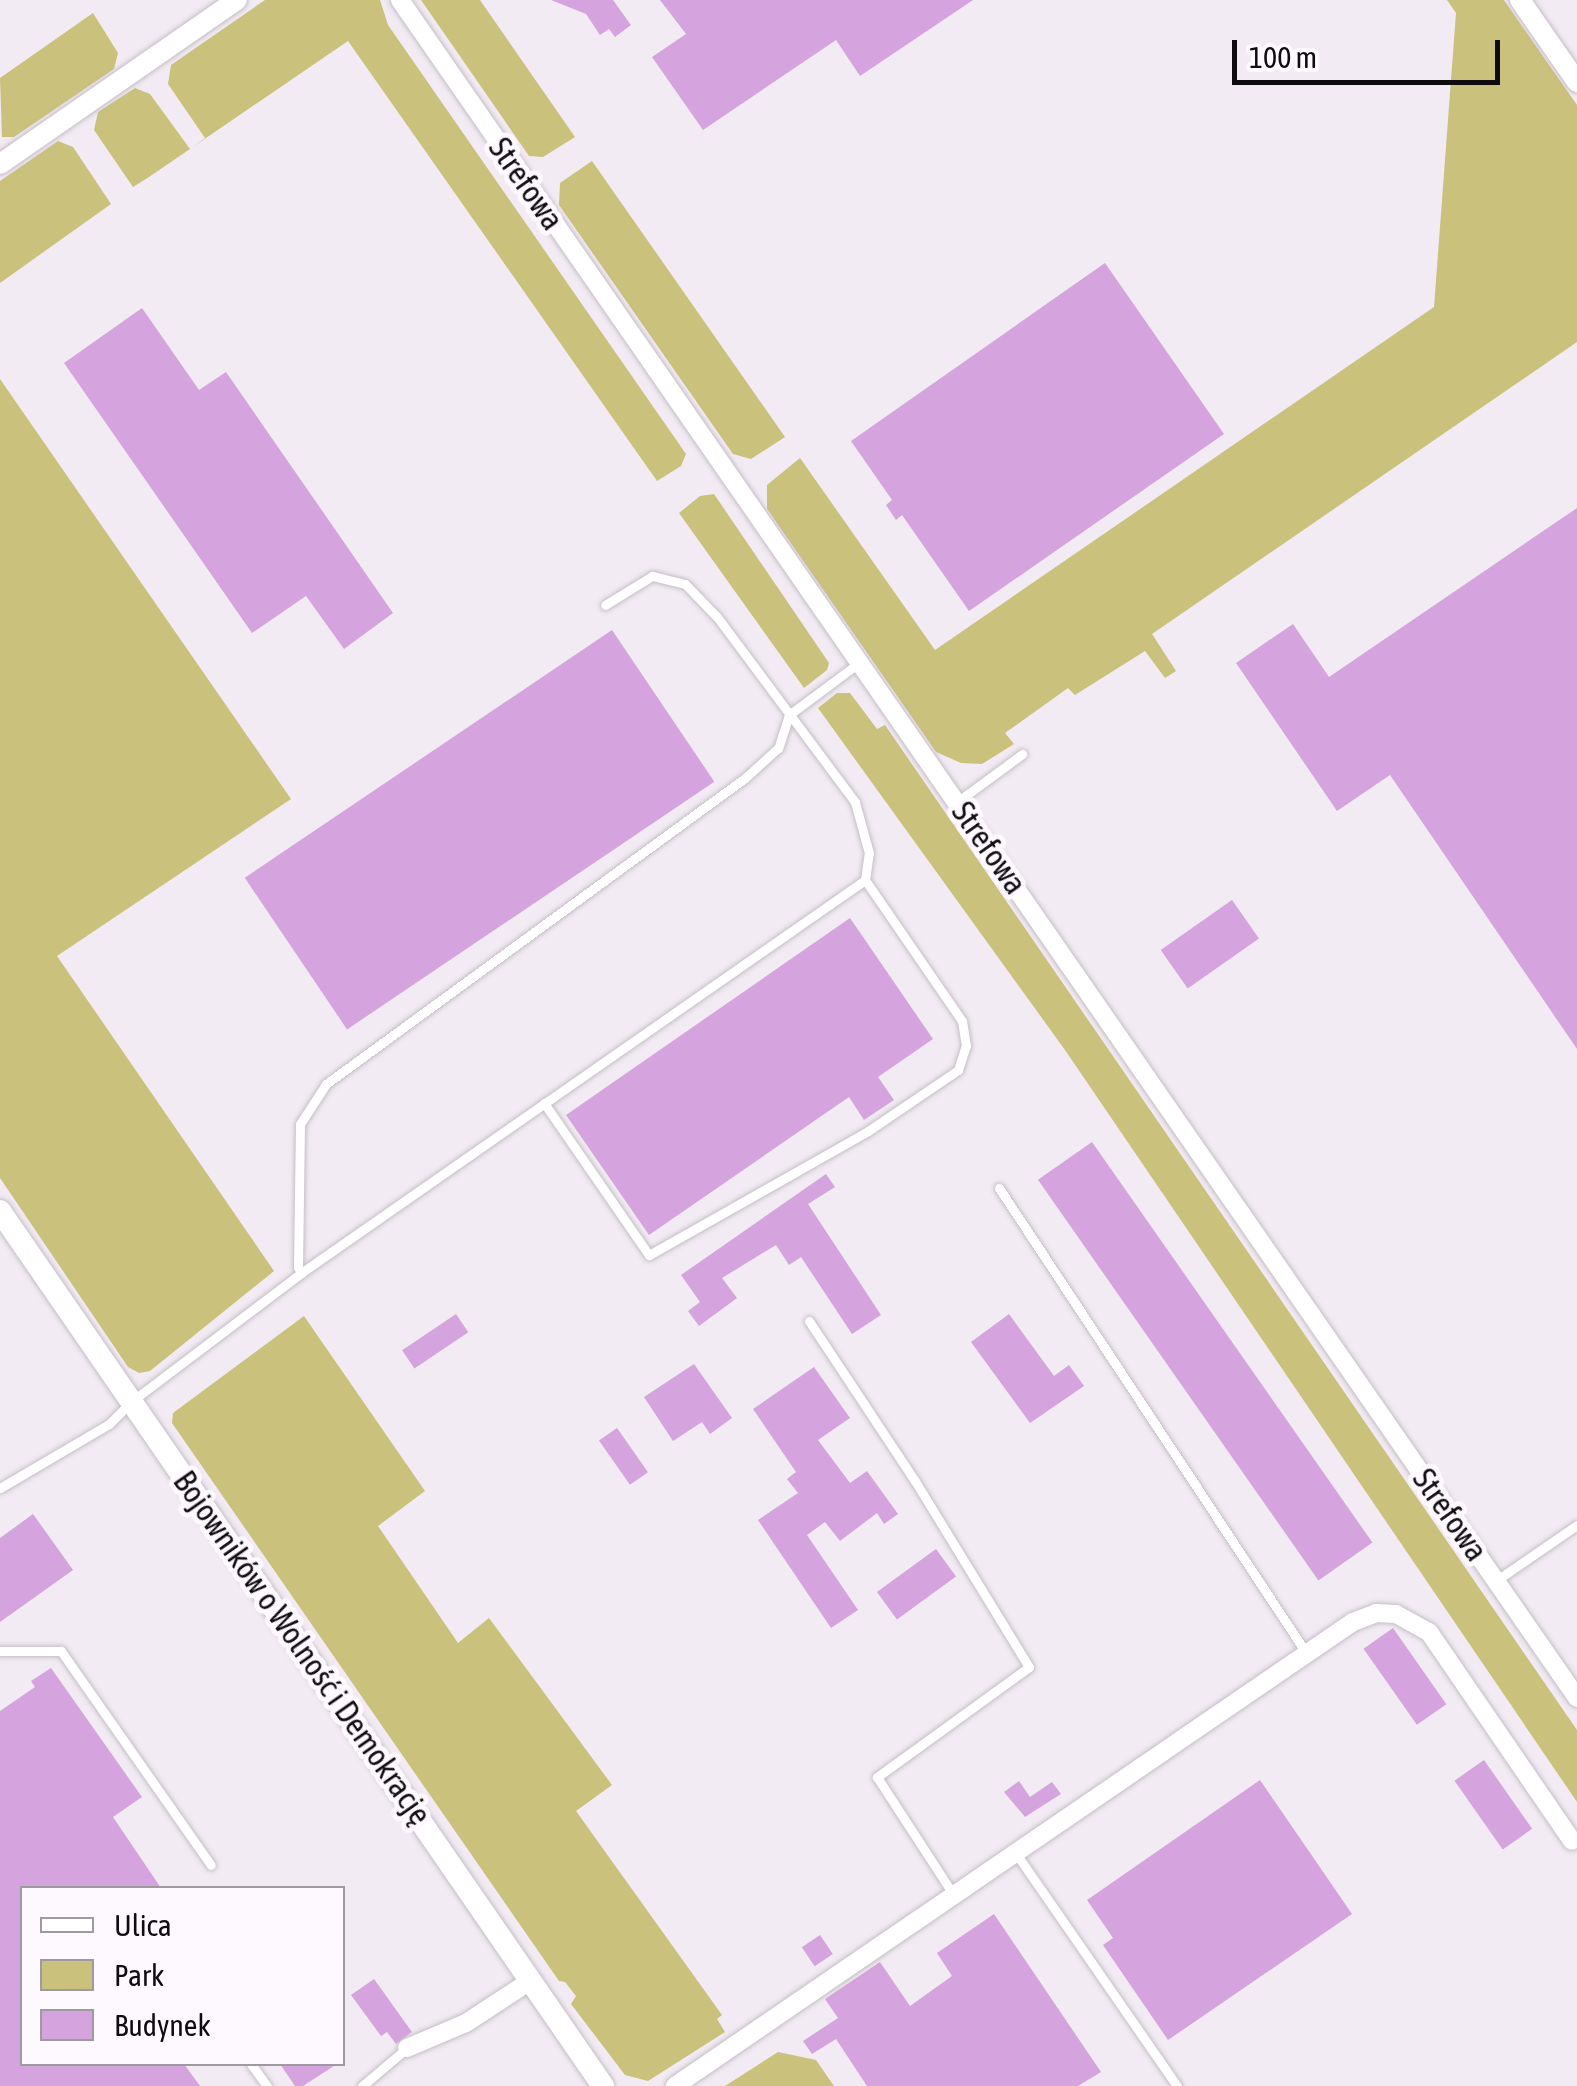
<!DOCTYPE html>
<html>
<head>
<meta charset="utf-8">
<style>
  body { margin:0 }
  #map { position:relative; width:1577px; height:2086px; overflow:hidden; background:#f2ebf3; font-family:"Asap Condensed",sans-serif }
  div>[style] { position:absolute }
  .green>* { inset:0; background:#cac17c }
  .building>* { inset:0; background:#d5a3dd; transform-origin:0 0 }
  .roads { filter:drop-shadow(0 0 2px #c5bec6) drop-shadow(0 0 2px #c5bec6) }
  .service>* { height:9px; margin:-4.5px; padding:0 4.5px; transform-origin:4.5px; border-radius:4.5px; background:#fff }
  .minor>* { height:18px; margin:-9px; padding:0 9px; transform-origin:9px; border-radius:9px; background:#fff }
  .tertiary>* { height:20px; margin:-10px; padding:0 10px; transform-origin:10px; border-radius:10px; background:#fff }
  .secondary>* { height:22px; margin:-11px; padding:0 11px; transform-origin:11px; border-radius:11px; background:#fff }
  span { translate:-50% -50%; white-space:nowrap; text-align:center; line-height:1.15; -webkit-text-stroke:10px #fef9ff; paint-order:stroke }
  .street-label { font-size:32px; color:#0e0c0e }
  .legend { position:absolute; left:20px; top:1886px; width:325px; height:180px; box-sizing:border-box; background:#fef9ff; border:2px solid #9e9a9f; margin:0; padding:12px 18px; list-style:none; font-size:30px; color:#0e0c0e }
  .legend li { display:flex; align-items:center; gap:20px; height:50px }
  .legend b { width:50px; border:2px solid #9e9a9f }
  .scale { position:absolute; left:1232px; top:40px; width:268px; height:45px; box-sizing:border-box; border:5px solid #0e0c0e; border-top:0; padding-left:12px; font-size:30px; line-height:35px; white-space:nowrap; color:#0e0c0e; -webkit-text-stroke:8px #fef9ff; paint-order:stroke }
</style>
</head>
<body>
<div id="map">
  <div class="green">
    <i style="clip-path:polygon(265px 0,380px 0,388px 25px,686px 454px,681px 466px,657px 481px,348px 41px,149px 177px,133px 187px,94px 130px,98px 112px,135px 88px,150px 94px,190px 149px,205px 138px,168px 84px,171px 65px)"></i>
    <i style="clip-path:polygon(421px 0,480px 0,575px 137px,543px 157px,529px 156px)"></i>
    <i style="clip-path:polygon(1447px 0,1504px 0,1577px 105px,1577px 342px,1152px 634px,1176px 671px,1165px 678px,1145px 651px,1075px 695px,1068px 688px,1005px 733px,1014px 744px,982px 764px,961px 763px,936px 752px,767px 509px,767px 485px,800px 458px,935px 650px,1434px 307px,1456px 13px)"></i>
    <i style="clip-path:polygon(93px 13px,118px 53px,114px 69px,14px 137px,2px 137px,0 78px)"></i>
    <i style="clip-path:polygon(58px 141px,73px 147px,111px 204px,0 283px,0 181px)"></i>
    <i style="clip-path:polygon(592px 161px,785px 437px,751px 459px,733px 454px,559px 205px,560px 183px)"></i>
    <i style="clip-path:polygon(0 379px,291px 799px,57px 956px,274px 1271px,150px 1371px,139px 1373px,128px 1367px,0 1178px)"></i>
    <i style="clip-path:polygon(714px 494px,829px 663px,827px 670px,804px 688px,679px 513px,700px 496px)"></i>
    <i style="clip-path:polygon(837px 693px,850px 693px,877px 729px,885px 725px,1577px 1730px,1577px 1802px,1065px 1050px,818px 708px)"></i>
    <i style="clip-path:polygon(304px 1316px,425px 1491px,378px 1526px,458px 1643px,489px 1618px,612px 1785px,576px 1811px,722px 2015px,717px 2019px,725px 2032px,648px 2081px,625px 2075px,571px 2004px,576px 1996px,565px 1982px,559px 1981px,172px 1423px,173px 1413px)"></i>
    <i style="clip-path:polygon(778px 2052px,816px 2060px,834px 2086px,725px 2086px)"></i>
  </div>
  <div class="building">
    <i style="clip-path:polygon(551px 0,613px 0,631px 25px,615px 37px,609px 29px,600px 35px,586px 14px)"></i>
    <i style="clip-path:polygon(660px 0,973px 0,860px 76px,836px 40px,703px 130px,652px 57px,686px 34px)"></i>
    <i style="clip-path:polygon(1105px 263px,1224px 434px,969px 611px,902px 515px,896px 520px,886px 505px,892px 500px,851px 441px)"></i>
    <i style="clip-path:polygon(142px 308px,199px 390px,226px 372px,393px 613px,344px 649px,306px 596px,252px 633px,64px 363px)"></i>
    <i style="clip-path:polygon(1577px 508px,1577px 1049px,1390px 775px,1337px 811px,1236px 663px,1293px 624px,1329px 677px)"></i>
    <i style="left:612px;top:630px;width:183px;height:443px;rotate:56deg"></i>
    <i style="left:1232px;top:900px;width:47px;height:87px;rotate:55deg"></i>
    <i style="clip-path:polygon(850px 918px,933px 1039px,878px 1077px,894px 1100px,864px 1120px,849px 1097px,649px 1235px,566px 1115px)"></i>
    <i style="left:1092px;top:1142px;width:489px;height:66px;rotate:55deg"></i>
    <i style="clip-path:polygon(826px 1174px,835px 1187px,808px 1204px,881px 1315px,852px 1334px,801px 1257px,789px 1265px,776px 1245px,722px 1278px,737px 1298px,699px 1326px,688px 1311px,700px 1302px,681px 1275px)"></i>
    <i style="left:456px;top:1314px;width:22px;height:65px;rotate:56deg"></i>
    <i style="clip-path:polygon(1009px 1314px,1054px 1376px,1069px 1365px,1084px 1386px,1030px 1423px,971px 1342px)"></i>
    <i style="clip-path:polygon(694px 1364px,732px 1418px,710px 1434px,702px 1422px,673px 1441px,644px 1397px)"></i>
    <i style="clip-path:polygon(814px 1367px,850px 1418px,818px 1440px,850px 1483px,867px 1471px,898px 1514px,884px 1524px,877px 1513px,840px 1541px,825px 1522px,807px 1535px,858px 1610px,831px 1628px,758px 1520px,798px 1493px,787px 1479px,796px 1472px,753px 1409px)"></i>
    <i style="left:617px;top:1428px;width:54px;height:22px;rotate:55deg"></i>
    <i style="clip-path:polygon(33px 1514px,73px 1570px,0 1622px,0 1538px)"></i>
    <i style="left:936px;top:1549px;width:34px;height:73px;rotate:54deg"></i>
    <i style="left:1393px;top:1628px;width:93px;height:36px;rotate:55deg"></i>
    <i style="clip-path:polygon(51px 1668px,142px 1797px,113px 1817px,161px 1888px,22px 1888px,22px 2064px,184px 2064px,200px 2086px,0 2086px,0 1711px,35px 1687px,31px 1681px)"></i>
    <i style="left:1484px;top:1760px;width:84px;height:36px;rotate:55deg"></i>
    <i style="clip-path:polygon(1260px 1780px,1352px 1914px,1168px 2040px,1103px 1945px,1113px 1938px,1087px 1900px)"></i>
    <i style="clip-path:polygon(1019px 1781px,1030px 1797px,1052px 1782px,1061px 1794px,1025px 1817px,1004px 1792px)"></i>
    <i style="clip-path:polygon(994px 1914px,1101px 2072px,1078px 2086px,867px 2086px,836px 2039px,812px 2054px,803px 2041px,838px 2018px,825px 1999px,880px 1962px,910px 2006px,952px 1976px,937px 1953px)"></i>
    <i style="left:820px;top:1935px;width:23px;height:22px;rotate:56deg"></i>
    <i style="clip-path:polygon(374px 1979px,412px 2032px,396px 2044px,387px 2032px,381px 2036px,351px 1995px)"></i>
    <i style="clip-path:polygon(280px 2064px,337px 2064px,303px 2086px,295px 2086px)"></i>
  </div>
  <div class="roads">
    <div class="service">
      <i style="left:860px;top:662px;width:89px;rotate:143.3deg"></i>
      <i style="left:789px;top:715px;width:35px;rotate:108deg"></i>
      <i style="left:778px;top:748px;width:45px;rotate:137.7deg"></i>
      <i style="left:745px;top:778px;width:519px;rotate:143.86deg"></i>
      <i style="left:326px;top:1084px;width:48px;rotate:123deg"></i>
      <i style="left:300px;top:1124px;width:143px;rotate:90.8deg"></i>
      <i style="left:298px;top:1267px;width:7px;rotate:63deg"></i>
      <i style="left:301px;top:1273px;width:687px;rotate:-34.87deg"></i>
      <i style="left:957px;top:802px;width:81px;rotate:-36.4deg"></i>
      <i style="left:544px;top:1103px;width:185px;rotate:55.4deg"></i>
      <i style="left:649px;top:1255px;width:252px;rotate:-29.5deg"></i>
      <i style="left:868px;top:1131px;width:109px;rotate:-34.1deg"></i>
      <i style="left:958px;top:1070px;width:25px;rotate:-72deg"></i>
      <i style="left:966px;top:1046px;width:25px;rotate:-99deg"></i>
      <i style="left:962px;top:1021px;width:171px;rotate:-124.5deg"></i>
      <i style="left:865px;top:880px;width:27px;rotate:-82deg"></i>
      <i style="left:869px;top:853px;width:53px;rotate:-105.4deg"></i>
      <i style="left:855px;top:802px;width:231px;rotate:-126.7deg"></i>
      <i style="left:717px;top:617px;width:46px;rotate:-134.1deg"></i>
      <i style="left:685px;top:584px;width:34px;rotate:-166deg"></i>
      <i style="left:652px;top:576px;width:55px;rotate:148.3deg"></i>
      <i style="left:999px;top:1188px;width:559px;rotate:56.54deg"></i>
      <i style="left:809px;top:1321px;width:192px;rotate:56.5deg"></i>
      <i style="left:915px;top:1481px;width:218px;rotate:58.5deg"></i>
      <i style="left:1029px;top:1667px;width:188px;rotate:144.1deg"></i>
      <i style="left:877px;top:1777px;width:140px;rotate:57deg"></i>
      <i style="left:0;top:1488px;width:126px;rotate:-30.4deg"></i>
      <i style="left:109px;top:1424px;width:33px;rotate:-45deg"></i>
      <i style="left:132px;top:1401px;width:212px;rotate:-37.1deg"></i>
      <i style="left:1497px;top:1580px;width:97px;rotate:-34.5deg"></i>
      <i style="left:0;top:1651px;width:61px"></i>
      <i style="left:61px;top:1651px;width:261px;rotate:55deg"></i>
      <i style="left:1015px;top:1852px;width:285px;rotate:55.3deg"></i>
      <i style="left:251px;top:2064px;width:27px;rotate:54deg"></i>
      <i style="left:362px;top:2086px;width:59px;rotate:-40.2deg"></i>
    </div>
    <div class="minor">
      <i style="left:400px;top:0;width:2066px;rotate:55.27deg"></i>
      <i style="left:407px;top:2048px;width:64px;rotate:-23deg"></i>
      <i style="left:466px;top:2023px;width:77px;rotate:-33.3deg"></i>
      <i style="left:675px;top:2086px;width:822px;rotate:-34.39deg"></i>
      <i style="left:1353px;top:1622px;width:25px;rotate:-21deg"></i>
      <i style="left:1376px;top:1613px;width:20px;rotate:3deg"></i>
      <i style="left:1396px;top:1614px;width:38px;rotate:29deg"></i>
      <i style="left:1429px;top:1632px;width:253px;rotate:55.6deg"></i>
    </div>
    <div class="tertiary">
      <i style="left:1520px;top:0;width:100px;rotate:55.2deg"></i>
      <i style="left:0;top:164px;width:288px;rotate:-34.7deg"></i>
    </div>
    <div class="secondary">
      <i style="left:0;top:1211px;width:1063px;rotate:55.43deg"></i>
    </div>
  </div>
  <div class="street-label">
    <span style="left:526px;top:184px;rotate:55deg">Strefowa</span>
    <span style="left:989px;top:848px;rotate:55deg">Strefowa</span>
    <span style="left:1450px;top:1515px;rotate:55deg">Strefowa</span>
    <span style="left:302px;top:1648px;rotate:55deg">Bojowników o Wolność i Demokrację</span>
  </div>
  <ul class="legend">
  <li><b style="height:12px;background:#fff"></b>Ulica</li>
  <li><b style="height:28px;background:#cac17c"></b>Park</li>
  <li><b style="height:28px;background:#d5a3dd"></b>Budynek</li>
  </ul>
  <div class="scale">100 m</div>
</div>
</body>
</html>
